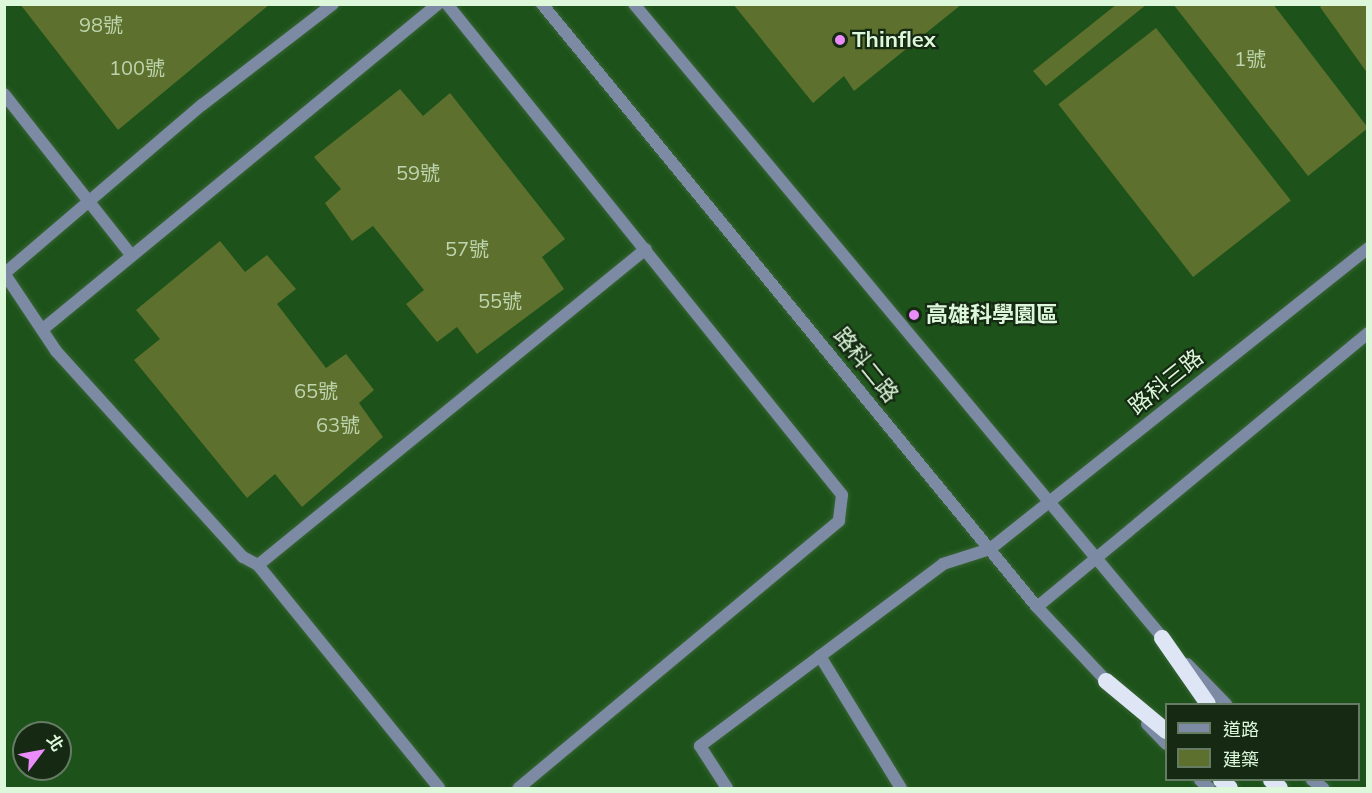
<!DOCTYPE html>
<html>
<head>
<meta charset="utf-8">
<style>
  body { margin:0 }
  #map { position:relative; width:1372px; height:793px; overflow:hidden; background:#184816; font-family:Mulish,"Noto Sans TC",sans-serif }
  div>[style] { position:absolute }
  .built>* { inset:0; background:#1d531a }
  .building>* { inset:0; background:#5e702d; transform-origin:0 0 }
  .roads { filter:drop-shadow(0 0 2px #386435) drop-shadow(0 0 2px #386435) }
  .service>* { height:12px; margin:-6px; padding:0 6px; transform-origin:6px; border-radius:6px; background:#7c8aa4 }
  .minor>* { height:12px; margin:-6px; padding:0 6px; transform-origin:6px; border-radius:6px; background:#7c8aa4 }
  .trunk>* { height:16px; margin:-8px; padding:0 8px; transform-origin:8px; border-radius:8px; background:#dee6f6 }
  .dots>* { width:16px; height:16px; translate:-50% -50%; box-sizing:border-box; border:3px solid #152913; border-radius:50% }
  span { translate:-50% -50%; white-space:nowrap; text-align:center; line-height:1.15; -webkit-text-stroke:4.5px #152913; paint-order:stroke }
  .number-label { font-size:20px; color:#bdd5af }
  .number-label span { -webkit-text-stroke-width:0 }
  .poi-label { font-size:22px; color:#ddf7da; font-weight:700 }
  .left { translate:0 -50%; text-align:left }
  .street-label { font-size:22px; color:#ddf7da }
  .frame { position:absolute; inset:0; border:6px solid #ddf7da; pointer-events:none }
  .legend { position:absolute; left:1165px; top:703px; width:195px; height:78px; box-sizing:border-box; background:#152913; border:2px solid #657b63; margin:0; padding:8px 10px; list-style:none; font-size:18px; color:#ddf7da }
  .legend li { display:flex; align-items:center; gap:12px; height:30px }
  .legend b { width:30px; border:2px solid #657b63 }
  .north { position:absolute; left:12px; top:721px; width:60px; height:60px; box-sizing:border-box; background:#152913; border:2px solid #657b63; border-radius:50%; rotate:58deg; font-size:16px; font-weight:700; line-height:24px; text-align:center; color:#ddf7da }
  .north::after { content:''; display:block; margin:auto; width:21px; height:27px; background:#ec8cfa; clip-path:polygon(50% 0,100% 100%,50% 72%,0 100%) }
</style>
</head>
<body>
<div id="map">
  <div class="built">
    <i style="clip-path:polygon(evenodd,5px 5px,1367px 5px,1367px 788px,5px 788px,5px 5px,1166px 704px,1358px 704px,1358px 780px,1166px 780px,1166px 704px,5px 5px,24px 733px,60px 733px,60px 769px,24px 769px,24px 733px)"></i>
  </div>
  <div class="building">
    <i style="clip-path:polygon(20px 4px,270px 4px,118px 130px)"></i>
    <i style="clip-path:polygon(733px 4px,962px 4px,854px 91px,844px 76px,813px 103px)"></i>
    <i style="clip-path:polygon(1117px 4px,1147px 4px,1046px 86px,1033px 71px)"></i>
    <i style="clip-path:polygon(1173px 4px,1273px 4px,1368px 128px,1308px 176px)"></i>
    <i style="clip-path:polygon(1324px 4px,1368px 4px,1368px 74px,1320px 7px)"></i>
    <i style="left:1156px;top:28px;width:219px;height:124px;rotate:52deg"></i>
    <i style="clip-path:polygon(400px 89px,423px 116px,450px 93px,565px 239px,542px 257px,564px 289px,477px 354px,457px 327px,437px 342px,406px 304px,424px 290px,373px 226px,352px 241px,325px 203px,341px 189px,314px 157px)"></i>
    <i style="clip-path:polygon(220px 241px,245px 272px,267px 255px,296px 289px,277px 304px,326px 368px,346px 354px,374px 390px,359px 403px,383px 437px,302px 507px,275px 474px,247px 498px,134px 360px,160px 339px,136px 310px)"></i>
  </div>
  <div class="roads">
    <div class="service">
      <i style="left:820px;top:656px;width:155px;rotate:58.5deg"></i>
      <i style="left:727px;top:788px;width:50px;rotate:-122.7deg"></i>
      <i style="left:700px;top:746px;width:304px;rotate:-36.8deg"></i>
      <i style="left:943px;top:564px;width:49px;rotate:-17.7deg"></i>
    </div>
    <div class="minor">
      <i style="left:447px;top:4px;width:630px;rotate:51.18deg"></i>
      <i style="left:842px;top:495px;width:26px;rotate:97deg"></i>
      <i style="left:839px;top:521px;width:417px;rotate:140.2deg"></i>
      <i style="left:542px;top:4px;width:780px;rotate:50.62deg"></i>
      <i style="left:1037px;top:607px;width:110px;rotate:46.8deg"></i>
      <i style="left:634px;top:4px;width:832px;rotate:50.17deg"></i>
      <i style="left:4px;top:94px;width:205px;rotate:51.7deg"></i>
      <i style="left:4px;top:273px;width:94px;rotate:56.3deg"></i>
      <i style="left:56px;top:351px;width:278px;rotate:47.8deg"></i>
      <i style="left:243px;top:557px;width:17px;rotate:28deg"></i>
      <i style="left:258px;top:565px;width:287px;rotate:50.9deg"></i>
      <i style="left:5px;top:273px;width:259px;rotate:-40.5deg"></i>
      <i style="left:202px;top:105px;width:165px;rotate:-37.6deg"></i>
      <i style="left:43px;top:329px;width:512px;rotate:-39.45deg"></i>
      <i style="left:990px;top:549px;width:483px;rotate:-38.5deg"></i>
      <i style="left:258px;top:565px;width:500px;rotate:-39.16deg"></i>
      <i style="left:1037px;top:607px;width:430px;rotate:-39.6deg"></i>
      <i style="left:1187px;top:664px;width:56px;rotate:45.7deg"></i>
      <i style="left:1147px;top:724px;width:28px;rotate:46deg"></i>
      <i style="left:1200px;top:780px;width:12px;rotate:42deg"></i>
      <i style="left:1312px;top:780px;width:14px;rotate:36deg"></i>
    </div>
    <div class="trunk">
      <i style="left:1162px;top:638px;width:80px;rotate:55.1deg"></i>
      <i style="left:1106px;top:681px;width:78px;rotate:39.8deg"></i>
      <i style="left:1221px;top:780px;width:12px;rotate:42deg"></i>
      <i style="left:1271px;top:780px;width:12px;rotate:42deg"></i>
    </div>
  </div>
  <div class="dots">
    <i style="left:840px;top:40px;background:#ec8cfa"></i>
    <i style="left:914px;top:315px;background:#ec8cfa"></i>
  </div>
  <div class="number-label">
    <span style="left:101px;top:24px">98號</span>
    <span style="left:1250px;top:58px">1號</span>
    <span style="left:137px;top:67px">100號</span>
    <span style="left:418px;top:172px">59號</span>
    <span style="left:467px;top:248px">57號</span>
    <span style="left:500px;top:300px">55號</span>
    <span style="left:316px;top:390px">65號</span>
    <span style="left:338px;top:424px">63號</span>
  </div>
  <div class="poi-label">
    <span class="left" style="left:852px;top:40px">Thinflex</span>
    <span class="left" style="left:926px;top:315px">高雄科學園區</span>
  </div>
  <div class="street-label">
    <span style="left:866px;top:365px;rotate:51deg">路科二路</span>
    <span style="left:1166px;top:382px;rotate:-39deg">路科三路</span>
  </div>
  <div class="frame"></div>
  <ul class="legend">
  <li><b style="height:8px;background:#7c8aa4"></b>道路</li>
  <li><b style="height:16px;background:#5e702d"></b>建築</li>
  </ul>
  <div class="north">北</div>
</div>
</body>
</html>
